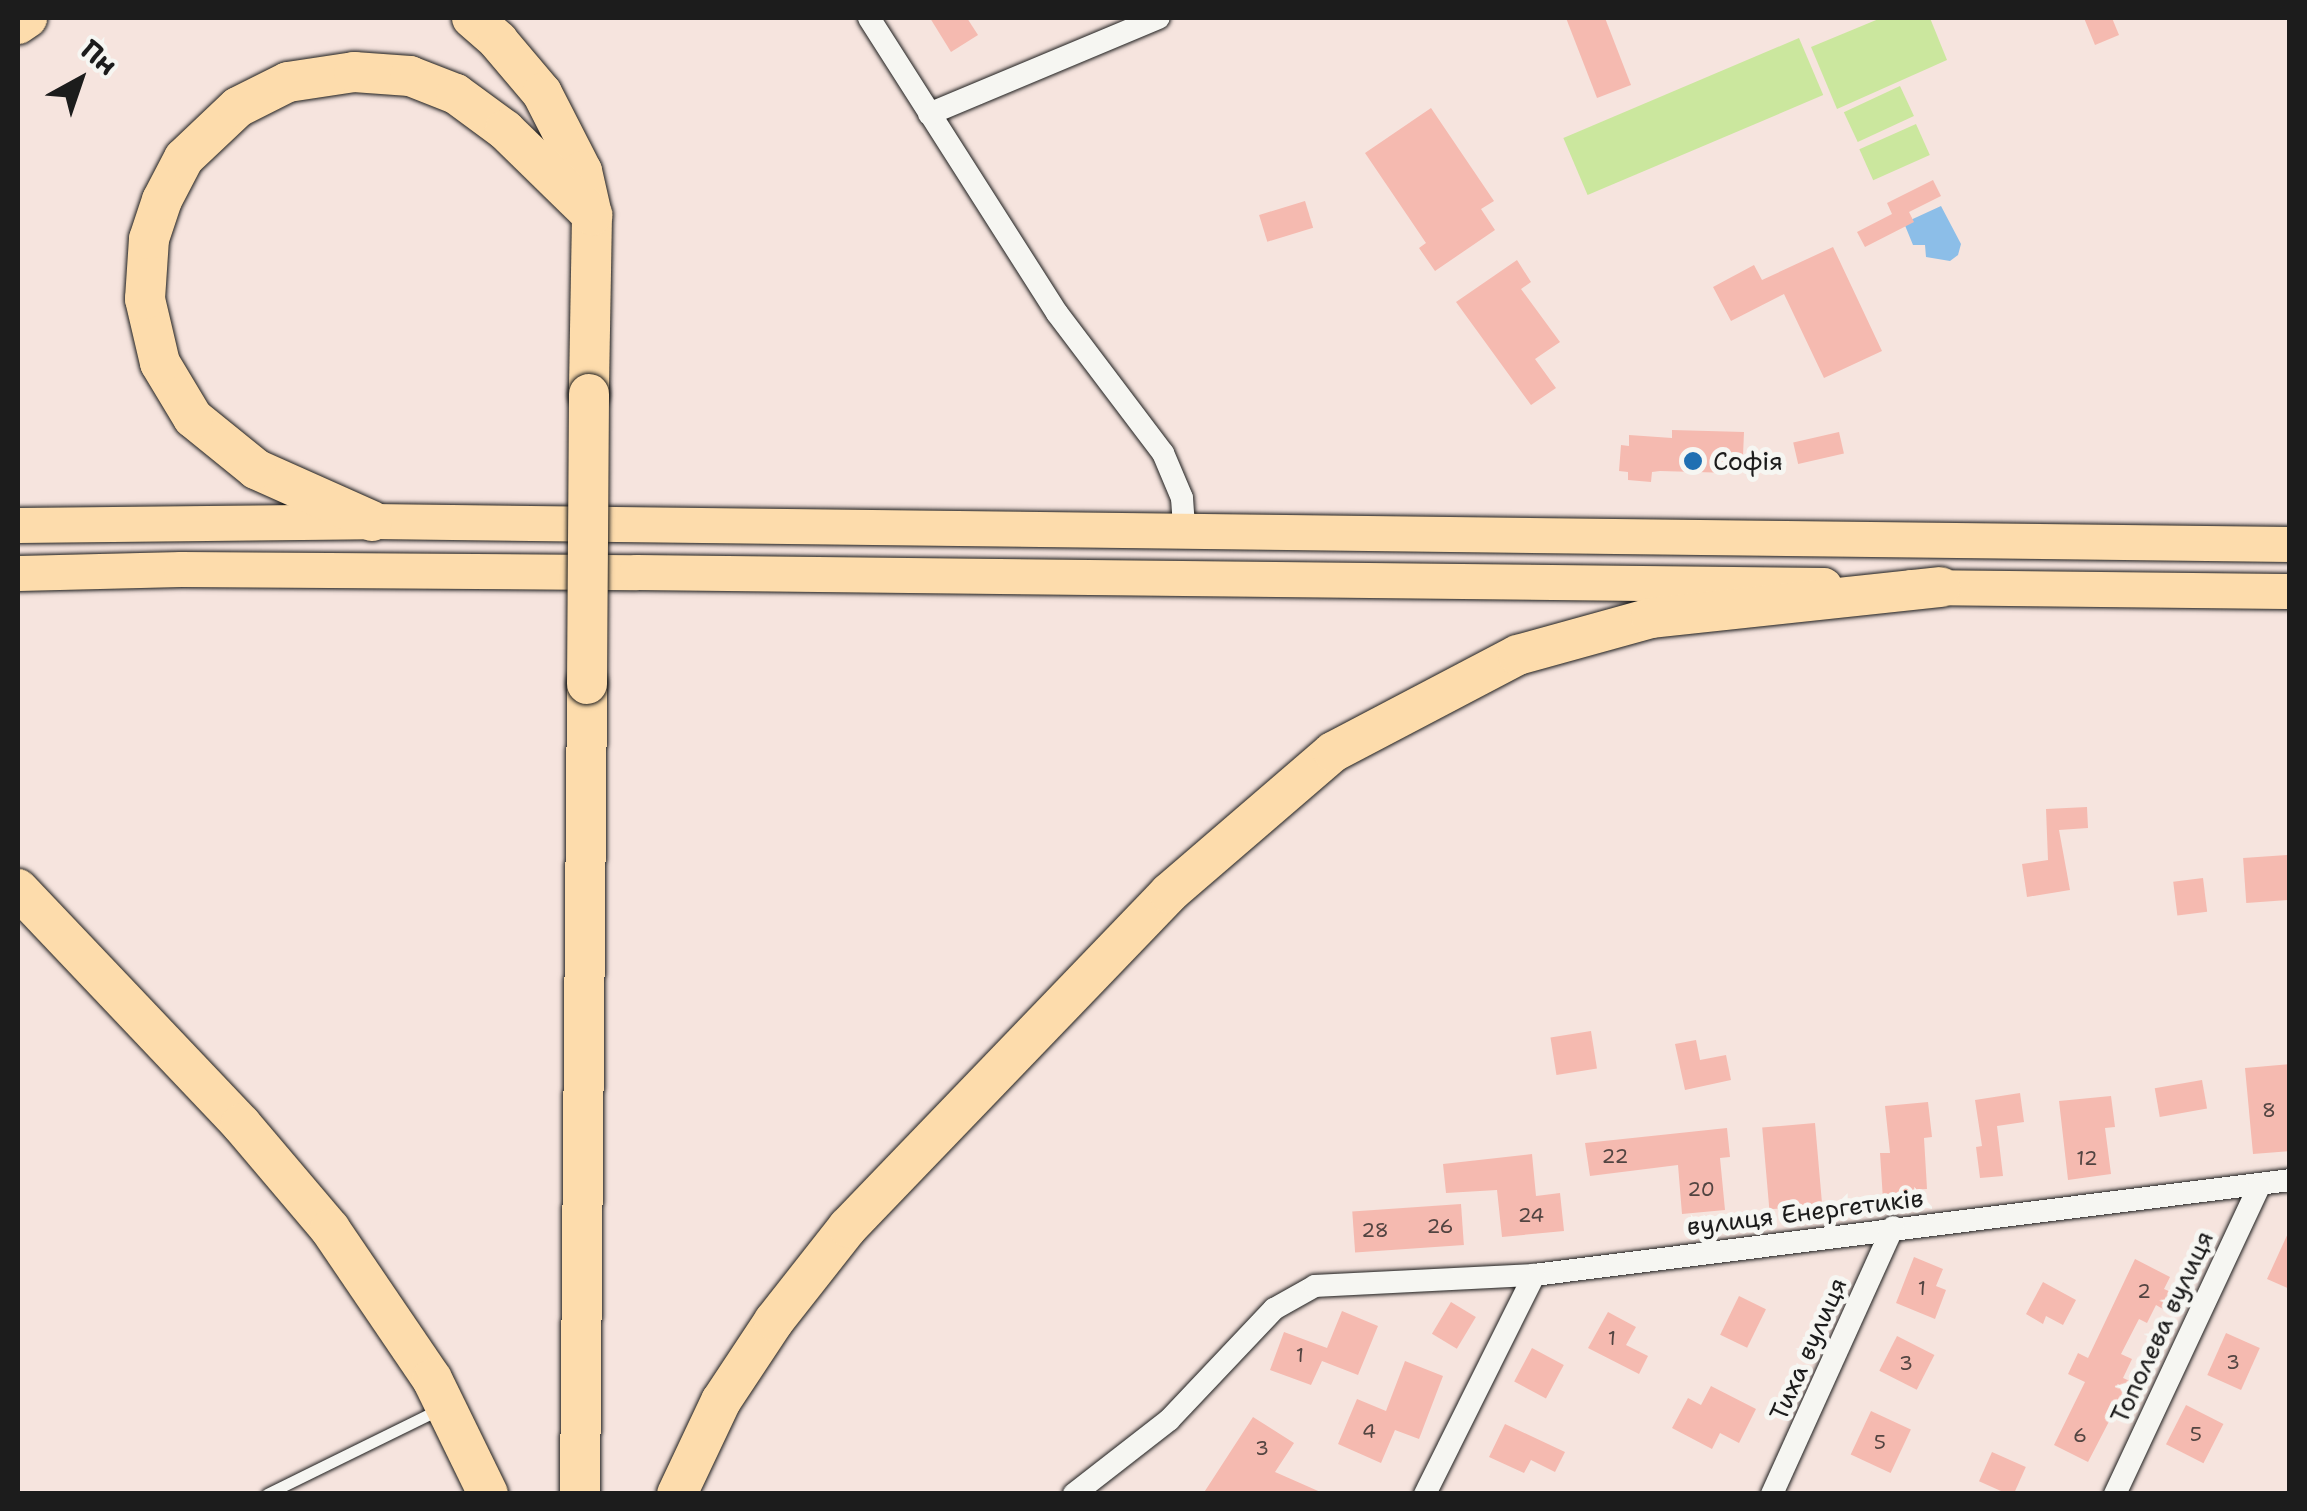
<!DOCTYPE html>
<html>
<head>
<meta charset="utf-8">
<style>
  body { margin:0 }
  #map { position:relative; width:2307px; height:1511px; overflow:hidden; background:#f6e4de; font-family:"Shantell Sans",sans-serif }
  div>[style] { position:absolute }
  .green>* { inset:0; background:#cbe79e; transform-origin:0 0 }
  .water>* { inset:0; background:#8cbee8 }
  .building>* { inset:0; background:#f5bab0; transform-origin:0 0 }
  .roads { filter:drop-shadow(0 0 2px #1c1c1c) drop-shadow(0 0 2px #1c1c1c) }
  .lane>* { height:11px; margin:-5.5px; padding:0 5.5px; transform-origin:5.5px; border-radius:5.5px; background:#f6f6f2 }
  .street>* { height:22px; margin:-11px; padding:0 11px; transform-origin:11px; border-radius:11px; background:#f6f6f2 }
  .primary>* { height:35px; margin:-17.5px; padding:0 17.5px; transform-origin:17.5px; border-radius:17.5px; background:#fddcac }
  .highway>* { height:40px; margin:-20px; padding:0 20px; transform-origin:20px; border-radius:20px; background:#fddcac }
  .bridges { filter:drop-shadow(0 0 2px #1c1c1c) drop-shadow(0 0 2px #1c1c1c) }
  .highway-bridge>* { height:40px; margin:-20px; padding:0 20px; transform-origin:20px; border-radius:20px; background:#fddcac }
  .dots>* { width:28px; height:28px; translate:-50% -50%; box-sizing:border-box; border:5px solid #f6f6f2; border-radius:50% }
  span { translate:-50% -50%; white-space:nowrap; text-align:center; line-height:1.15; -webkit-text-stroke:10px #f6f6f2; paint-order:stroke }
  .number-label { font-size:20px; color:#524441 }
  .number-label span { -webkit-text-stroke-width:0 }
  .poi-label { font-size:25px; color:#1c1c1c }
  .left { translate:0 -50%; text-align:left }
  .street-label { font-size:25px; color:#1c1c1c }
  .frame { position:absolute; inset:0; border:20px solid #1c1c1c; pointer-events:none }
  .north { position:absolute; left:30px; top:30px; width:100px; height:100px; -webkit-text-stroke:8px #f6f6f2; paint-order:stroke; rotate:40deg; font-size:28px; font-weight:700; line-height:40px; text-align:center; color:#1c1c1c }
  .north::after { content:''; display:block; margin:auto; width:35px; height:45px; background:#1c1c1c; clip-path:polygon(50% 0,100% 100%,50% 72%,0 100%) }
</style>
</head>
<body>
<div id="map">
  <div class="green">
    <i style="clip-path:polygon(1881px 18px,1930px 18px,1947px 60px,1837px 109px,1811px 47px)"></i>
    <i style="left:1799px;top:38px;width:62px;height:256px;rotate:67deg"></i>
    <i style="left:1900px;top:86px;width:33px;height:62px;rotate:65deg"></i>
    <i style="left:1916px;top:124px;width:34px;height:62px;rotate:66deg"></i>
  </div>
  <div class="water">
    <i style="clip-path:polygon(1941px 206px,1961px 244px,1958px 255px,1950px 261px,1926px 257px,1925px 245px,1913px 245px,1904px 223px)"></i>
  </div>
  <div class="building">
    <i style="clip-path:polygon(930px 18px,967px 18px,978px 35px,951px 52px)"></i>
    <i style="clip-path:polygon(1566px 18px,1605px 18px,1631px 85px,1597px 98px)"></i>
    <i style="clip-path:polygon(2084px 18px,2112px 18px,2119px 35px,2095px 45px)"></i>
    <i style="clip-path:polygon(1431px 108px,1494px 201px,1481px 209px,1495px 230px,1435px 271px,1419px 248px,1426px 243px,1365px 153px)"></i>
    <i style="clip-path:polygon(1933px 180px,1941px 196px,1909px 212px,1914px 222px,1865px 247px,1857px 232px,1892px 214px,1887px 203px)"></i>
    <i style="left:1305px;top:201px;width:28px;height:48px;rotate:73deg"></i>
    <i style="clip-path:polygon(1833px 247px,1882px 351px,1824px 378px,1784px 294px,1731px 321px,1713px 287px,1754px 265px,1762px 280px)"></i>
    <i style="clip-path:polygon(1517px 260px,1531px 282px,1521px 289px,1560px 342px,1535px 359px,1556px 388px,1531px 405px,1456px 302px)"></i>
    <i style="clip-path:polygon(1672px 430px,1744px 432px,1743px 456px,1732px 456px,1732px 473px,1660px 471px,1652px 472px,1651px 482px,1628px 480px,1628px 472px,1619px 471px,1621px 445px,1629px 446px,1629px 435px,1672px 438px)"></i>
    <i style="left:1839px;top:432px;width:22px;height:47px;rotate:77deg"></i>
    <i style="clip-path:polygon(2087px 807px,2088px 828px,2059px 830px,2070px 890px,2027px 897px,2022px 864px,2048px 860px,2046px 809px)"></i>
    <i style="left:2287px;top:855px;width:45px;height:44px;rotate:86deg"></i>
    <i style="left:2203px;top:878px;width:34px;height:30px;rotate:83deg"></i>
    <i style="left:1591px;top:1031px;width:38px;height:41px;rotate:81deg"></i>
    <i style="clip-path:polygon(1696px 1040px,1700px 1060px,1726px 1055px,1731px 1080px,1685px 1090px,1675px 1044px)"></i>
    <i style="clip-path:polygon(2290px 1064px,2290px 1151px,2253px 1154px,2245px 1068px)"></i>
    <i style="left:2202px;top:1080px;width:29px;height:48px;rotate:80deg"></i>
    <i style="clip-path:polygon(2020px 1093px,2024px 1122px,1997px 1126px,2003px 1176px,1980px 1178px,1976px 1147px,1982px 1146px,1975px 1100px)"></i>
    <i style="clip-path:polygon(2111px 1096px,2115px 1127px,2105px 1128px,2111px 1174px,2068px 1180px,2059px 1101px)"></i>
    <i style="clip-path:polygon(1928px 1102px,1932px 1137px,1924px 1138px,1927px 1189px,1906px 1190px,1906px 1199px,1883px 1200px,1880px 1153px,1890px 1153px,1885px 1106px)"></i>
    <i style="left:1815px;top:1123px;width:82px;height:53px;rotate:85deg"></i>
    <i style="clip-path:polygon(1727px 1128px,1730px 1157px,1720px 1158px,1725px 1210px,1682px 1214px,1678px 1165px,1590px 1176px,1585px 1143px)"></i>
    <i style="clip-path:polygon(1532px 1154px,1536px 1196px,1560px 1193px,1564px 1231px,1502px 1237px,1497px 1190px,1446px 1193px,1443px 1164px)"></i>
    <i style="left:1461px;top:1204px;width:41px;height:109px;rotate:86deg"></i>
    <i style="clip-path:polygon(2290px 1229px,2290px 1289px,2267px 1279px)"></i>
    <i style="clip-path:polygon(1914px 1257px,1943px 1269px,1936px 1286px,1946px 1290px,1935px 1319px,1896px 1303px)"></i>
    <i style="clip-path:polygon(2135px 1259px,2170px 1277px,2164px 1289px,2171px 1292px,2163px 1309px,2156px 1305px,2147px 1323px,2139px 1319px,2121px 1354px,2132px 1359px,2123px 1378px,2130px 1381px,2088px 1462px,2054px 1445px,2085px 1382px,2068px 1374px,2078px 1353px,2088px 1358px)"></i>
    <i style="clip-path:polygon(2043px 1282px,2076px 1300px,2063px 1325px,2046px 1316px,2043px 1324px,2026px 1314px)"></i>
    <i style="left:1739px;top:1296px;width:30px;height:43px;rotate:26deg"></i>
    <i style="left:1451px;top:1302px;width:29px;height:37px;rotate:31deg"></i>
    <i style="clip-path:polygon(1342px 1311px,1378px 1326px,1358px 1375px,1322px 1361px,1311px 1385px,1270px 1370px,1284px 1332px,1327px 1348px)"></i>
    <i style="clip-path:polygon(1608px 1312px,1636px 1327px,1626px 1345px,1648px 1356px,1639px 1374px,1588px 1348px)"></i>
    <i style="left:2226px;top:1333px;width:37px;height:46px;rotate:24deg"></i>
    <i style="left:1897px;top:1336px;width:42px;height:39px;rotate:27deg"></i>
    <i style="left:1532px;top:1348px;width:36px;height:38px;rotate:28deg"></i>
    <i style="clip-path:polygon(1405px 1361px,1443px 1376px,1419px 1439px,1395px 1430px,1381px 1463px,1338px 1444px,1357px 1399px,1386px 1411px)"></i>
    <i style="clip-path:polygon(1711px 1386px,1756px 1409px,1739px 1443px,1720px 1433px,1712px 1449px,1672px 1428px,1688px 1398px,1701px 1405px)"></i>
    <i style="left:2186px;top:1405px;width:42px;height:44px;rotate:27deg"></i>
    <i style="left:1871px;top:1411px;width:44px;height:48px;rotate:25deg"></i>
    <i style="clip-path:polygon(1253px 1417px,1294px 1443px,1275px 1472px,1325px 1494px,1203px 1494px)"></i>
    <i style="clip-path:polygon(1505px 1424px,1565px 1452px,1555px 1472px,1531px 1460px,1524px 1473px,1489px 1457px)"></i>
    <i style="left:1992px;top:1452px;width:37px;height:32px;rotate:24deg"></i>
  </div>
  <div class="roads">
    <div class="lane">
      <i style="left:267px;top:1494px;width:191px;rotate:-26.2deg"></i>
    </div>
    <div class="street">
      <i style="left:869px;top:18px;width:350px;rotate:57.5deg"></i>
      <i style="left:1057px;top:313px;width:176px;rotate:52.9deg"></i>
      <i style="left:1163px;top:453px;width:49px;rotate:67.1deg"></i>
      <i style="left:1182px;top:498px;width:32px;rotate:86deg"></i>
      <i style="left:929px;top:114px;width:249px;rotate:-22.7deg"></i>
      <i style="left:1074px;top:1494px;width:120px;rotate:-37.9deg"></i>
      <i style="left:1169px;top:1420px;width:153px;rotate:-46.6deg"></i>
      <i style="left:1274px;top:1309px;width:47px;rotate:-29.3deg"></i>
      <i style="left:1315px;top:1286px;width:219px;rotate:-2.9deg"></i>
      <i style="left:1534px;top:1275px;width:762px;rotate:-7.16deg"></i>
      <i style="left:1425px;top:1494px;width:245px;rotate:-63.5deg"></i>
      <i style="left:1772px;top:1494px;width:293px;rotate:-65.6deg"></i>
      <i style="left:2115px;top:1494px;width:341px;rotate:-64.9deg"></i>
    </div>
    <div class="primary">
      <i style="left:18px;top:525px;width:354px;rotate:-0.6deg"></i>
      <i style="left:372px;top:521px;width:1918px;rotate:0.69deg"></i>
      <i style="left:18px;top:573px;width:163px;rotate:-1.4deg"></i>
      <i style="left:181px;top:569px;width:455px;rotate:0.4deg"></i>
      <i style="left:636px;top:572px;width:1188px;rotate:0.63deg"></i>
      <i style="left:1911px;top:587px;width:379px;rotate:0.6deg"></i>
    </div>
    <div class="highway">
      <i style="left:472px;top:18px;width:35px;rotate:41deg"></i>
      <i style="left:498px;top:41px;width:68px;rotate:49.8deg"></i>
      <i style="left:542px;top:93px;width:88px;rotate:62.9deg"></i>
      <i style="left:582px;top:171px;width:45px;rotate:77.2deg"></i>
      <i style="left:592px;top:215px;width:179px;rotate:91deg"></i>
      <i style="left:18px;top:24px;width:11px;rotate:-34deg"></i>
      <i style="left:372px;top:521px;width:127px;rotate:-155.9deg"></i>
      <i style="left:256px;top:469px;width:81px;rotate:-141deg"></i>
      <i style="left:193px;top:418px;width:64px;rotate:-121deg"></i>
      <i style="left:160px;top:363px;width:66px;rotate:-103.2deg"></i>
      <i style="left:145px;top:299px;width:60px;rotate:-86.2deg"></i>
      <i style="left:149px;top:239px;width:41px;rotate:-71.6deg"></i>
      <i style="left:162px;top:200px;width:47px;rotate:-62.4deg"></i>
      <i style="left:184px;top:158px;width:74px;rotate:-43.4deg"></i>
      <i style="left:238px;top:107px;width:56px;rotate:-26.6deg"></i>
      <i style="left:288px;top:82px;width:67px;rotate:-8.6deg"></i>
      <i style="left:354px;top:72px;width:56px;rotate:4.1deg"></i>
      <i style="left:410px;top:76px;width:49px;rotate:21.4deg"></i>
      <i style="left:456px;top:94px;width:61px;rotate:36.3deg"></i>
      <i style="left:505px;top:130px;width:122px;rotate:44.3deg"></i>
      <i style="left:18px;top:889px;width:324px;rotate:46.5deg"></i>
      <i style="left:241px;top:1124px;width:138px;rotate:49.7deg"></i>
      <i style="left:330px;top:1229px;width:181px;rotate:55.8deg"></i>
      <i style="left:432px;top:1379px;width:128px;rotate:64deg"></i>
      <i style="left:580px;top:1494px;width:810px;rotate:-89.5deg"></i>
      <i style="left:677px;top:1494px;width:103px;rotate:-64.7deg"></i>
      <i style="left:721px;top:1401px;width:96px;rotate:-56.5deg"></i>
      <i style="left:774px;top:1321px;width:120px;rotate:-51.8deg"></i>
      <i style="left:848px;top:1227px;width:463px;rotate:-46.1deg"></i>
      <i style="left:1169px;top:893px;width:216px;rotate:-40.7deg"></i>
      <i style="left:1333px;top:752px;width:209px;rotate:-27.7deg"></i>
      <i style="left:1518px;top:655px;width:138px;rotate:-15.5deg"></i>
      <i style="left:1651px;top:618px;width:291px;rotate:-6.1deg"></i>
    </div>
  </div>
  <div class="bridges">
    <div class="highway-bridge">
      <i style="left:587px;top:684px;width:290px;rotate:-89.6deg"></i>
    </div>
  </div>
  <div class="dots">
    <i style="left:1693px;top:461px;background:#1f6fb2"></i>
  </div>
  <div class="number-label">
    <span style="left:2269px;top:1110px">8</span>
    <span style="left:1615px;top:1156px">22</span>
    <span style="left:2087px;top:1158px">12</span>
    <span style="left:1701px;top:1189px">20</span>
    <span style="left:1531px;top:1215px">24</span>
    <span style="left:1440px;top:1226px">26</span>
    <span style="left:1375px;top:1230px">28</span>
    <span style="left:1922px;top:1288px">1</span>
    <span style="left:2144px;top:1291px">2</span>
    <span style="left:1612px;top:1338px">1</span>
    <span style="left:1300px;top:1355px">1</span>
    <span style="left:2233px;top:1362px">3</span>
    <span style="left:1906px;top:1363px">3</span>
    <span style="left:1369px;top:1431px">4</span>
    <span style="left:2196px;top:1434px">5</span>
    <span style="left:2080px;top:1435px">6</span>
    <span style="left:1880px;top:1442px">5</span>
    <span style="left:1262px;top:1448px">3</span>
  </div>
  <div class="poi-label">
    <span class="left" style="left:1713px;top:461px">Софія</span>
  </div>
  <div class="street-label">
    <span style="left:1805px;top:1212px;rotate:-7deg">вулиця Енергетиків</span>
    <span style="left:2162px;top:1327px;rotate:-65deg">Тополева вулиця</span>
    <span style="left:1808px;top:1349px;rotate:-66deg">Тиха вулиця</span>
  </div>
  <div class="frame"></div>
  <div class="north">Пн</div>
</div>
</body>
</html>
